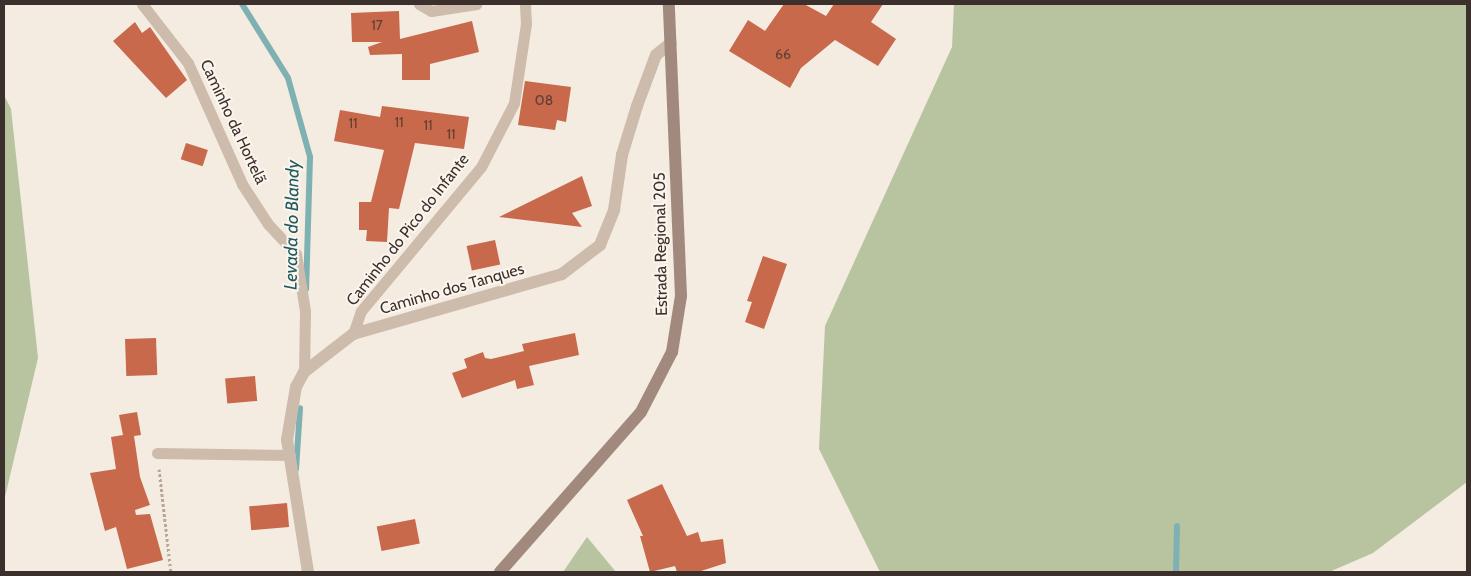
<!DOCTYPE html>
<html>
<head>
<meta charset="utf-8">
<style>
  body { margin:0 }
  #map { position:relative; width:1471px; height:576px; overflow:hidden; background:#f4ebe1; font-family:Cabin,sans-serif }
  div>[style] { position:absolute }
  .green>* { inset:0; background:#b8c4a0 }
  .stream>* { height:6px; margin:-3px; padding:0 3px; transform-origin:3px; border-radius:3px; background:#7fb0b2 }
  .building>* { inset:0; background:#c8694b; transform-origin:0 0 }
  .path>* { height:3px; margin-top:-1.5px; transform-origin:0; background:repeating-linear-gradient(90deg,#b9a596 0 2.5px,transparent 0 5px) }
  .lane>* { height:11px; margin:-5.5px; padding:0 5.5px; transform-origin:5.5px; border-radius:5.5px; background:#cdbbac }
  .street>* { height:12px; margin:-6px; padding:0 6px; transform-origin:6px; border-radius:6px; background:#cdbbac }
  .secondary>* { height:12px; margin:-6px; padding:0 6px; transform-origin:6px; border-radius:6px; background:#a18a7d }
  span { translate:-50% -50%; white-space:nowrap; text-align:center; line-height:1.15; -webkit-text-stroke:4px #fbf5ee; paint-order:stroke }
  .number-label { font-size:14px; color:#5e3e33 }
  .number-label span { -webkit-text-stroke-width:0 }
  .street-label { font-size:16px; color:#3b302b }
  .water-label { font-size:18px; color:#1f5a5e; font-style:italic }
  .frame { position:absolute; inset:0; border:5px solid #3b302b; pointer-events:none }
</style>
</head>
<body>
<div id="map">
  <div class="green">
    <i style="clip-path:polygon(954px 4px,1467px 4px,1467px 482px,1373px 553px,1329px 572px,880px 572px,819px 449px,825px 326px,952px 47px)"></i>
    <i style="clip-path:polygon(4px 95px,11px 109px,38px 358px,4px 501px)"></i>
    <i style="clip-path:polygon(587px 537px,616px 572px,563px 572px)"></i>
  </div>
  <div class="stream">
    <i style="left:242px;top:4px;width:87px;rotate:58.1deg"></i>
    <i style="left:288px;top:78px;width:82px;rotate:74.4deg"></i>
    <i style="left:310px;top:157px;width:132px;rotate:91.7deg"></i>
    <i style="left:296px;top:469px;width:61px;rotate:-86.2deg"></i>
    <i style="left:1176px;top:572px;width:46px;rotate:-88.8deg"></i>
  </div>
  <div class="building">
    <i style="clip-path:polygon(784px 4px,804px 4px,826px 16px,834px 4px,883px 4px,871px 22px,896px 39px,878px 66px,835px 40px,801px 68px,790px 88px,729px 51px,748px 20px,765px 31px)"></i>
    <i style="clip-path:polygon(399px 11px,400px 39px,472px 21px,479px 52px,430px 64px,430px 80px,402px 80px,402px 54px,370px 55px,368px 47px,382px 42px,352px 42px,351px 13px)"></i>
    <i style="clip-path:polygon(135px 22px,142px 33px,150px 27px,187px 80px,166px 98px,113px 41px)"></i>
    <i style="clip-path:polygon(525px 81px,571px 87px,566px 122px,557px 120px,555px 130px,518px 125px)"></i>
    <i style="clip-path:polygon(382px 106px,469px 117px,464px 149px,415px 143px,399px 209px,389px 208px,387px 242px,366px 241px,367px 230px,359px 230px,359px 202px,371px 202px,384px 150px,334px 141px,340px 110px,380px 117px)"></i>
    <i style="left:186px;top:143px;width:23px;height:17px;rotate:18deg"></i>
    <i style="clip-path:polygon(582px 176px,592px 206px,572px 213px,582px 227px,499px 217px)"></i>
    <i style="left:495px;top:240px;width:25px;height:29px;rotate:78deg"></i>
    <i style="clip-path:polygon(763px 256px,787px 264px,764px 329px,745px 322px,752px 302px,747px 301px)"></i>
    <i style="clip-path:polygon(575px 333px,579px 355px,529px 366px,534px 385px,517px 389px,515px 380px,462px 398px,452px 373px,467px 368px,464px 359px,483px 352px,485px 358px,491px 359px,524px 351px,522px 344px)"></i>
    <i style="left:156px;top:338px;width:37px;height:31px;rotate:88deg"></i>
    <i style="left:255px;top:376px;width:25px;height:30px;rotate:85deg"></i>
    <i style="clip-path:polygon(137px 412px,141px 435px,134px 436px,140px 477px,150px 505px,135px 510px,136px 515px,150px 514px,163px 560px,127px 569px,116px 527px,105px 531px,90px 473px,116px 469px,111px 437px,123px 435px,119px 415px)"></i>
    <i style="clip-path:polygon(662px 484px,687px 536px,698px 532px,701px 542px,723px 539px,726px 563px,698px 572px,677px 572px,675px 566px,650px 572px,640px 536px,643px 536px,627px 500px)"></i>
    <i style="left:287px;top:503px;width:24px;height:38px;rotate:85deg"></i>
    <i style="left:415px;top:519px;width:25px;height:39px;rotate:79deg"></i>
  </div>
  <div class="path">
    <i style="left:159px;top:469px;width:104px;rotate:83.4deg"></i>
  </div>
  <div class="lane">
    <i style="left:142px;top:4px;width:75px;rotate:52.1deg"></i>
    <i style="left:188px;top:63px;width:133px;rotate:65.9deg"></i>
    <i style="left:242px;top:184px;width:48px;rotate:57deg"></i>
    <i style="left:268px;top:224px;width:41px;rotate:47deg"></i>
    <i style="left:296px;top:254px;width:58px;rotate:81deg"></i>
    <i style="left:305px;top:311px;width:61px;rotate:90.9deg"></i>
    <i style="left:419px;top:4px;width:14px;rotate:30deg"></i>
    <i style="left:431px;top:11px;width:46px;rotate:-8.8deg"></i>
    <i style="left:353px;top:334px;width:24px;rotate:-71deg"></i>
    <i style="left:361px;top:311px;width:187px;rotate:-50.2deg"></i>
    <i style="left:481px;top:167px;width:72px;rotate:-62.7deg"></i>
    <i style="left:514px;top:103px;width:80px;rotate:-81.4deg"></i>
    <i style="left:526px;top:24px;width:20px;rotate:-93deg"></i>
    <i style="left:157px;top:453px;width:133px;rotate:0.9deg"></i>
  </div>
  <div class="street">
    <i style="left:308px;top:572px;width:134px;rotate:-99deg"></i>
    <i style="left:287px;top:440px;width:54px;rotate:-80.4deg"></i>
    <i style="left:296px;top:387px;width:17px;rotate:-62deg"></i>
    <i style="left:304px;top:372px;width:62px;rotate:-37.8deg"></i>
    <i style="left:353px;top:334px;width:217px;rotate:-16deg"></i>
    <i style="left:562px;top:274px;width:48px;rotate:-37.3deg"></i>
    <i style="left:600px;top:245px;width:38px;rotate:-68deg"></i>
    <i style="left:614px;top:210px;width:56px;rotate:-81.7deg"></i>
    <i style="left:622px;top:155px;width:51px;rotate:-73deg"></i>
    <i style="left:637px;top:106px;width:54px;rotate:-69.6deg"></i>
    <i style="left:656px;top:55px;width:19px;rotate:-39deg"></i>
  </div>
  <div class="secondary">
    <i style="left:500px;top:572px;width:213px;rotate:-48.6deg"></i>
    <i style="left:641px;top:412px;width:68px;rotate:-62.7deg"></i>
    <i style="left:672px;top:352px;width:57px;rotate:-80.9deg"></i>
    <i style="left:681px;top:296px;width:292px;rotate:-92.4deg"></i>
  </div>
  <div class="number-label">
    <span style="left:377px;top:25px">17</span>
    <span style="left:783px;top:54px">66</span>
    <span style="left:544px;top:100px">08</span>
    <span style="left:399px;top:122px">11</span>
    <span style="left:353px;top:123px">11</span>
    <span style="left:428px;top:125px">11</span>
    <span style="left:451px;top:134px">11</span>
  </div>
  <div class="street-label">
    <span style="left:233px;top:122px;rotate:65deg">Caminho da Hortelã</span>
    <span style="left:408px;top:230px;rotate:-52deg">Caminho do Pico do Infante</span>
    <span style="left:661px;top:244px;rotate:-91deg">Estrada Regional 205</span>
    <span style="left:452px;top:289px;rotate:-16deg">Caminho dos Tanques</span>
  </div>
  <div class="water-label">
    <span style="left:292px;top:225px;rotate:-89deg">Levada do Blandy</span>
  </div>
  <div class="frame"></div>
</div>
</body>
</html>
